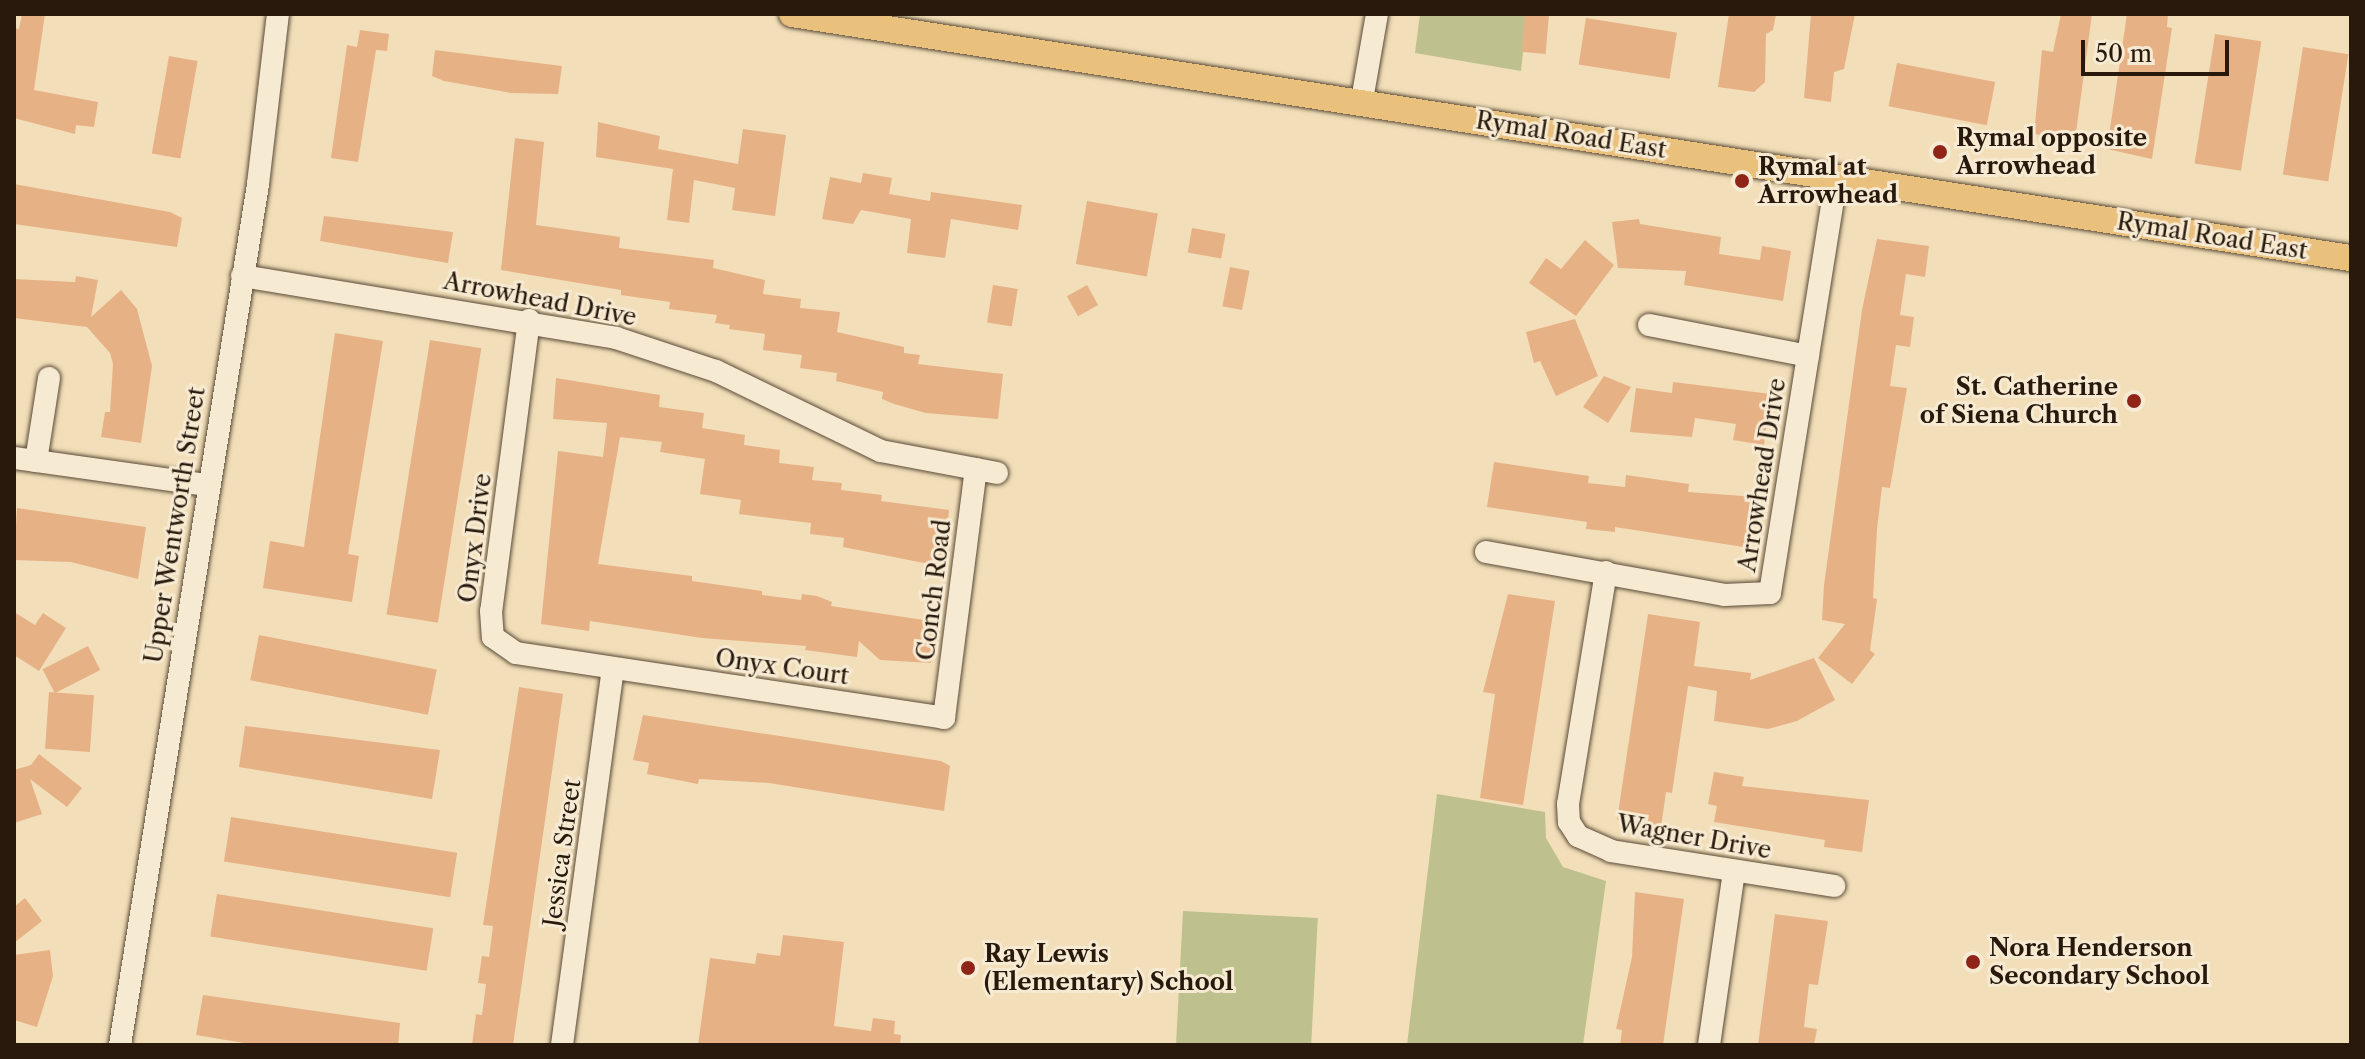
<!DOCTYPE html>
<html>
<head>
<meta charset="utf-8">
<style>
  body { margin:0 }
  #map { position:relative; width:2365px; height:1059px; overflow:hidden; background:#f2dfb9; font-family:"Libre Caslon Text",serif }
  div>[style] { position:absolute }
  .green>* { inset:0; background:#bec18d; transform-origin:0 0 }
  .building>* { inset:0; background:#e7b186; transform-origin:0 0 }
  .roads { filter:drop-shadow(0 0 2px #5a4a37) drop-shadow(0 0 2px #5a4a37) }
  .minor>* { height:22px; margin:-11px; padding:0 11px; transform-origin:11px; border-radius:11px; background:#f7ead2 }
  .major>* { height:26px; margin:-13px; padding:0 13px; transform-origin:13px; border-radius:13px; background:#e9c07c }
  .dots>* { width:22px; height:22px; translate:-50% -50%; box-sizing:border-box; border:4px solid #f7ead2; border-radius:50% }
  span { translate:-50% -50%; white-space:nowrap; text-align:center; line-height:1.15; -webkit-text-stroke:6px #f7ead2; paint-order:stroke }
  .street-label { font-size:24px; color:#28190c }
  .poi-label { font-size:24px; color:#28190c; font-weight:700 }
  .left { translate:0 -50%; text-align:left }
  .right { translate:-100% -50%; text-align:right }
  .frame { position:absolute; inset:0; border:16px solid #28190c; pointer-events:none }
  .scale { position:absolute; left:2081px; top:40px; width:148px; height:36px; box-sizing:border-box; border:4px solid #28190c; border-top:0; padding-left:10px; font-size:24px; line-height:28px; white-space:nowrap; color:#28190c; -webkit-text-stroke:6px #f7ead2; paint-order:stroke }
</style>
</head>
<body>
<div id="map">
  <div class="green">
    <i style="clip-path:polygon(1420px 14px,1527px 14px,1521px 71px,1415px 53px)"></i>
    <i style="clip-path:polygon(1437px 794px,1545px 812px,1546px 838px,1563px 867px,1606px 881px,1583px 1045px,1407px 1045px)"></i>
    <i style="left:1183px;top:911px;width:135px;height:134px;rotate:3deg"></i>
  </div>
  <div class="building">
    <i style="clip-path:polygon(22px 14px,45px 14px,34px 90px,98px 102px,94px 127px,76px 125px,75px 134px,14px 118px,14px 28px,19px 29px)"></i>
    <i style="left:1525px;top:14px;width:24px;height:38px;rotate:5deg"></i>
    <i style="clip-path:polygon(1729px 14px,1776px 14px,1773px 30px,1766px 34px,1765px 82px,1754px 92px,1718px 87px)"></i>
    <i style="clip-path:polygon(1811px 14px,1855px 14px,1844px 69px,1834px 72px,1831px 102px,1804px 98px)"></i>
    <i style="clip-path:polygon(2061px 14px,2092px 14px,2075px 140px,2034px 134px,2042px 50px,2053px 52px)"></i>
    <i style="clip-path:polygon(2127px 14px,2168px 14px,2167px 27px,2172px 28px,2152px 159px,2107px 149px)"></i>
    <i style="left:1586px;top:18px;width:92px;height:47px;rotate:9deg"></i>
    <i style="clip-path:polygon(360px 30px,389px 34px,387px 51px,376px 50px,358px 162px,331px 158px,347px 45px,357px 47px)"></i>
    <i style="left:2215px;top:34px;width:47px;height:131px;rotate:9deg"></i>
    <i style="left:2303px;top:47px;width:46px;height:129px;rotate:9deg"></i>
    <i style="clip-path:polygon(435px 50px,562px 66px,558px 94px,511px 93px,444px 81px,432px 76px)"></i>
    <i style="left:169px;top:56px;width:29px;height:99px;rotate:10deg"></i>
    <i style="left:1897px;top:63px;width:100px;height:44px;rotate:11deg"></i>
    <i style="clip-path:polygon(598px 122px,660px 136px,658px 149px,738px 164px,743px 129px,786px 135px,775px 216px,732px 210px,735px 188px,694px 180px,689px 223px,667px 220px,673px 169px,596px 157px)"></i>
    <i style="clip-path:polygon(515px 138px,544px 142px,536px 225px,620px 237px,619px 248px,714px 260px,713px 268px,765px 280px,763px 294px,801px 299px,800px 308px,840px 312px,837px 332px,904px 347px,904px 353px,920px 355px,918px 364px,1003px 374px,998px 419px,926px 413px,894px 404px,882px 399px,883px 392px,836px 381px,837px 373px,800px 368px,802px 355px,763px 350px,765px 334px,729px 329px,730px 325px,715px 323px,717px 315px,669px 309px,670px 302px,621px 295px,621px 290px,501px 270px)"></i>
    <i style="clip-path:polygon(863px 173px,892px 178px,889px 194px,930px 201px,931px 192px,1022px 205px,1018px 230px,951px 219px,945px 258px,907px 253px,911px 219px,861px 210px,853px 224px,822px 219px,830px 177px,861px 183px)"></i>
    <i style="clip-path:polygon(14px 184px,170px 212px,182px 218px,177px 247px,14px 224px)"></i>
    <i style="left:1087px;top:201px;width:72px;height:64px;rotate:10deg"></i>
    <i style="clip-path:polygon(324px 216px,453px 232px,448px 263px,320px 241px)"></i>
    <i style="clip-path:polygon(1639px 219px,1640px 224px,1721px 237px,1719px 254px,1760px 260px,1762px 246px,1791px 251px,1783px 301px,1684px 285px,1686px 271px,1618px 268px,1612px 222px)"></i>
    <i style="left:1192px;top:228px;width:34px;height:25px;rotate:10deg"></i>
    <i style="clip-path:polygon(1877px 239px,1929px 246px,1925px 277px,1906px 274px,1900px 315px,1914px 317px,1910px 347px,1896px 345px,1890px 386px,1907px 388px,1890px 488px,1882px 487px,1877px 529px,1873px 598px,1877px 599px,1870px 650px,1875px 654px,1852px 684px,1818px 658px,1845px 624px,1822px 620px,1824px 585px,1862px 310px)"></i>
    <i style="clip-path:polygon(1585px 240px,1614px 265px,1576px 316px,1529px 283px,1546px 258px,1561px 269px)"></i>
    <i style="left:1230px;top:267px;width:20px;height:40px;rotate:11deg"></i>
    <i style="clip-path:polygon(76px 276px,98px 280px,91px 317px,121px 290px,137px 309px,152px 366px,141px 443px,101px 437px,105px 412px,110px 412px,113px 364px,110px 353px,87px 327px,14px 318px,14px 279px,75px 282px)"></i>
    <i style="left:993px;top:285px;width:25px;height:38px;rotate:9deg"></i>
    <i style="left:1087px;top:285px;width:23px;height:23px;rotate:61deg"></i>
    <i style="clip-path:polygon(1575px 319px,1598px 376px,1556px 396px,1540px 361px,1534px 363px,1526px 332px)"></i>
    <i style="clip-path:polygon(335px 333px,383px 341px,348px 554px,359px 556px,352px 602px,263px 588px,270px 541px,304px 547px)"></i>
    <i style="left:430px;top:340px;width:52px;height:278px;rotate:9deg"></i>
    <i style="clip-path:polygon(1604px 376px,1631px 387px,1608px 423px,1583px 407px)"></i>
    <i style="clip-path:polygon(556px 378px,660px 395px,659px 407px,704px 413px,702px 428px,745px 435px,744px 445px,780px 450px,779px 463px,814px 467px,812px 480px,842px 483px,841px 490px,882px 495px,881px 501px,949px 510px,944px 567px,843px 547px,844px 538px,810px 534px,811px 523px,739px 514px,741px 500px,700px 494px,705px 459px,660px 452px,662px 442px,620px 437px,598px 564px,692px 576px,692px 581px,762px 591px,762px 595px,801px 600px,802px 594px,817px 596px,832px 602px,831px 606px,937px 622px,931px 663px,880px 660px,859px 641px,857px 657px,805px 650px,806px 646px,702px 638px,590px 621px,589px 631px,541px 624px,558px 451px,603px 457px,607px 423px,553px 419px)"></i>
    <i style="clip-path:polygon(1673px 382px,1771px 394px,1764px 445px,1733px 440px,1736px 424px,1695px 418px,1692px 437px,1630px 432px,1636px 388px,1672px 393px)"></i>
    <i style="clip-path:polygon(1494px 462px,1589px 476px,1588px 483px,1625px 487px,1626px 475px,1689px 484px,1688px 492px,1757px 497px,1750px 548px,1615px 527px,1615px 532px,1586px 529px,1587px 522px,1487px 507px)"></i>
    <i style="clip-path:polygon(17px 508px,146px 527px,138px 579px,71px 562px,14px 560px)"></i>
    <i style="clip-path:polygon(1508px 594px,1555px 601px,1523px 805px,1480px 798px,1495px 694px,1483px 692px)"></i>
    <i style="clip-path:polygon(14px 612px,35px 625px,43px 613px,66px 628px,39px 671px,14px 655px)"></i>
    <i style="clip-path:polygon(1648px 614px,1700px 622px,1694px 666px,1751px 673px,1750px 680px,1814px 658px,1835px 700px,1797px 721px,1768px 729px,1714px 721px,1717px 691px,1688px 686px,1672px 793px,1666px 792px,1661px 827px,1617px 820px)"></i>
    <i style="left:259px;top:635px;width:181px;height:46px;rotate:11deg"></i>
    <i style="left:88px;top:646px;width:27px;height:51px;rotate:63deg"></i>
    <i style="clip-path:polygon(519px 687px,563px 694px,513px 1045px,472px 1045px,476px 1014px,482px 1015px,486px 984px,478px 983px,482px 956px,489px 957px,493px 926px,483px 925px)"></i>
    <i style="left:49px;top:692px;width:45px;height:57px;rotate:4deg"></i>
    <i style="clip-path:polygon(643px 715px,941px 761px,950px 766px,944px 811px,769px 783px,699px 779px,698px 784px,647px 774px,649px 763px,633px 760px)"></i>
    <i style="clip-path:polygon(245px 726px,440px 750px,432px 799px,239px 767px)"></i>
    <i style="clip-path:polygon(39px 754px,82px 788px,67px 807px,30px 779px,42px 814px,14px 823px,14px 770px,31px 765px)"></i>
    <i style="clip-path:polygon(1714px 772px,1744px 777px,1742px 786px,1869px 800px,1862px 852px,1824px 847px,1825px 840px,1714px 822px,1717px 806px,1708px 804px)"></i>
    <i style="left:231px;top:817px;width:229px;height:45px;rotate:9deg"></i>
    <i style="clip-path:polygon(1635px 892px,1684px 899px,1663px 1045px,1620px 1045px,1622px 1030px,1616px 1029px,1632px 957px)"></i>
    <i style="left:217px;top:894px;width:219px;height:43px;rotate:9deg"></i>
    <i style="clip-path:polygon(25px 898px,42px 921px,14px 943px,14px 907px)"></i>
    <i style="clip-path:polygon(1775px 914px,1828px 921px,1818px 985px,1809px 984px,1804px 1027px,1817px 1029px,1814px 1045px,1758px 1045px)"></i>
    <i style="clip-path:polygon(783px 935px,844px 942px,834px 1026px,871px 1031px,873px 1018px,895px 1021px,894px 1034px,901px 1035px,900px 1045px,698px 1045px,710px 958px,755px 964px,757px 953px,780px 956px)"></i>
    <i style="clip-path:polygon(50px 950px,53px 976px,37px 1027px,14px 1020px,14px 955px)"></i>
    <i style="clip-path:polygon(203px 995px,400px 1023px,398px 1045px,256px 1045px,196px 1035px)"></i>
  </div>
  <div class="roads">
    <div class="minor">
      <i style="left:1362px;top:100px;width:87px;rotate:-80.1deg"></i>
      <i style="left:242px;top:276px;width:379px;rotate:9.4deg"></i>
      <i style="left:616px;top:338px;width:105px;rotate:18.3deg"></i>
      <i style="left:716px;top:371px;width:183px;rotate:25.9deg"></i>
      <i style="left:881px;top:451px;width:118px;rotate:10.7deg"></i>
      <i style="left:529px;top:320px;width:293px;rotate:97.4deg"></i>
      <i style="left:491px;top:611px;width:26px;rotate:86deg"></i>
      <i style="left:493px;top:637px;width:28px;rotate:35deg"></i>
      <i style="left:516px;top:653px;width:433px;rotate:8.6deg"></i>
      <i style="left:944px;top:718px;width:251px;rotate:-82.7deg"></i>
      <i style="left:1649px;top:325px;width:162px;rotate:11deg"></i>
      <i style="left:14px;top:458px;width:195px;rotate:8deg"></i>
      <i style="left:36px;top:461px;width:84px;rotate:-81.1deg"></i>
      <i style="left:1486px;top:552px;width:242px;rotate:10.2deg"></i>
      <i style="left:1724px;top:595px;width:46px;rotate:-2.5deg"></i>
      <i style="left:1770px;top:593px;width:422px;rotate:-80.9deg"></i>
      <i style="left:1606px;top:572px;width:235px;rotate:99.3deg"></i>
      <i style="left:1568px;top:804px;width:18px;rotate:87deg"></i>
      <i style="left:1569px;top:822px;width:17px;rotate:57deg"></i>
      <i style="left:1578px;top:836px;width:36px;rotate:24deg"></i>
      <i style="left:1611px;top:851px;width:226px;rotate:8.9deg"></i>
      <i style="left:120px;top:1045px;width:872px;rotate:-80.89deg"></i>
      <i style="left:258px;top:184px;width:171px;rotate:-83.3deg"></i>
      <i style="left:562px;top:1045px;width:379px;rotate:-82.3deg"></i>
      <i style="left:1709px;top:1045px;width:176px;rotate:-81.8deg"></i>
    </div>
    <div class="major">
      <i style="left:792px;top:14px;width:1578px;rotate:8.9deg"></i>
    </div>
  </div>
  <div class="dots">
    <i style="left:1940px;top:152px;background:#8f2418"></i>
    <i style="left:1742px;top:181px;background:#8f2418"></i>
    <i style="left:2134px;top:401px;background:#8f2418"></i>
    <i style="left:1973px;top:962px;background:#8f2418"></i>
    <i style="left:968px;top:968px;background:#8f2418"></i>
  </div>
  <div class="street-label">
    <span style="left:1571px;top:135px;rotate:9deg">Rymal Road East</span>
    <span style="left:2212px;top:236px;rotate:9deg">Rymal Road East</span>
    <span style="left:540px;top:299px;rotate:11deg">Arrowhead Drive</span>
    <span style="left:1762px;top:475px;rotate:-81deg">Arrowhead Drive</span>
    <span style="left:175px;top:525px;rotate:-81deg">Upper Wentworth Street</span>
    <span style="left:475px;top:538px;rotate:-83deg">Onyx Drive</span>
    <span style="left:934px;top:590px;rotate:-83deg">Conch Road</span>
    <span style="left:782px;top:667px;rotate:8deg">Onyx Court</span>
    <span style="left:1694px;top:837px;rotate:10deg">Wagner Drive</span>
    <span style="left:562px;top:853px;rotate:-82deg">Jessica Street</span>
  </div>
  <div class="poi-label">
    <span class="left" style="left:1956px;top:152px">Rymal opposite<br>Arrowhead</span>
    <span class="left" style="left:1758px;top:181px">Rymal at<br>Arrowhead</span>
    <span class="right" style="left:2118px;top:401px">St. Catherine<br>of Siena Church</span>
    <span class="left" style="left:1989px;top:962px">Nora Henderson<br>Secondary School</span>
    <span class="left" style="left:984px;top:968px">Ray Lewis<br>(Elementary) School</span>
  </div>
  <div class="frame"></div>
  <div class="scale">50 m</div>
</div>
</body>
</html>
